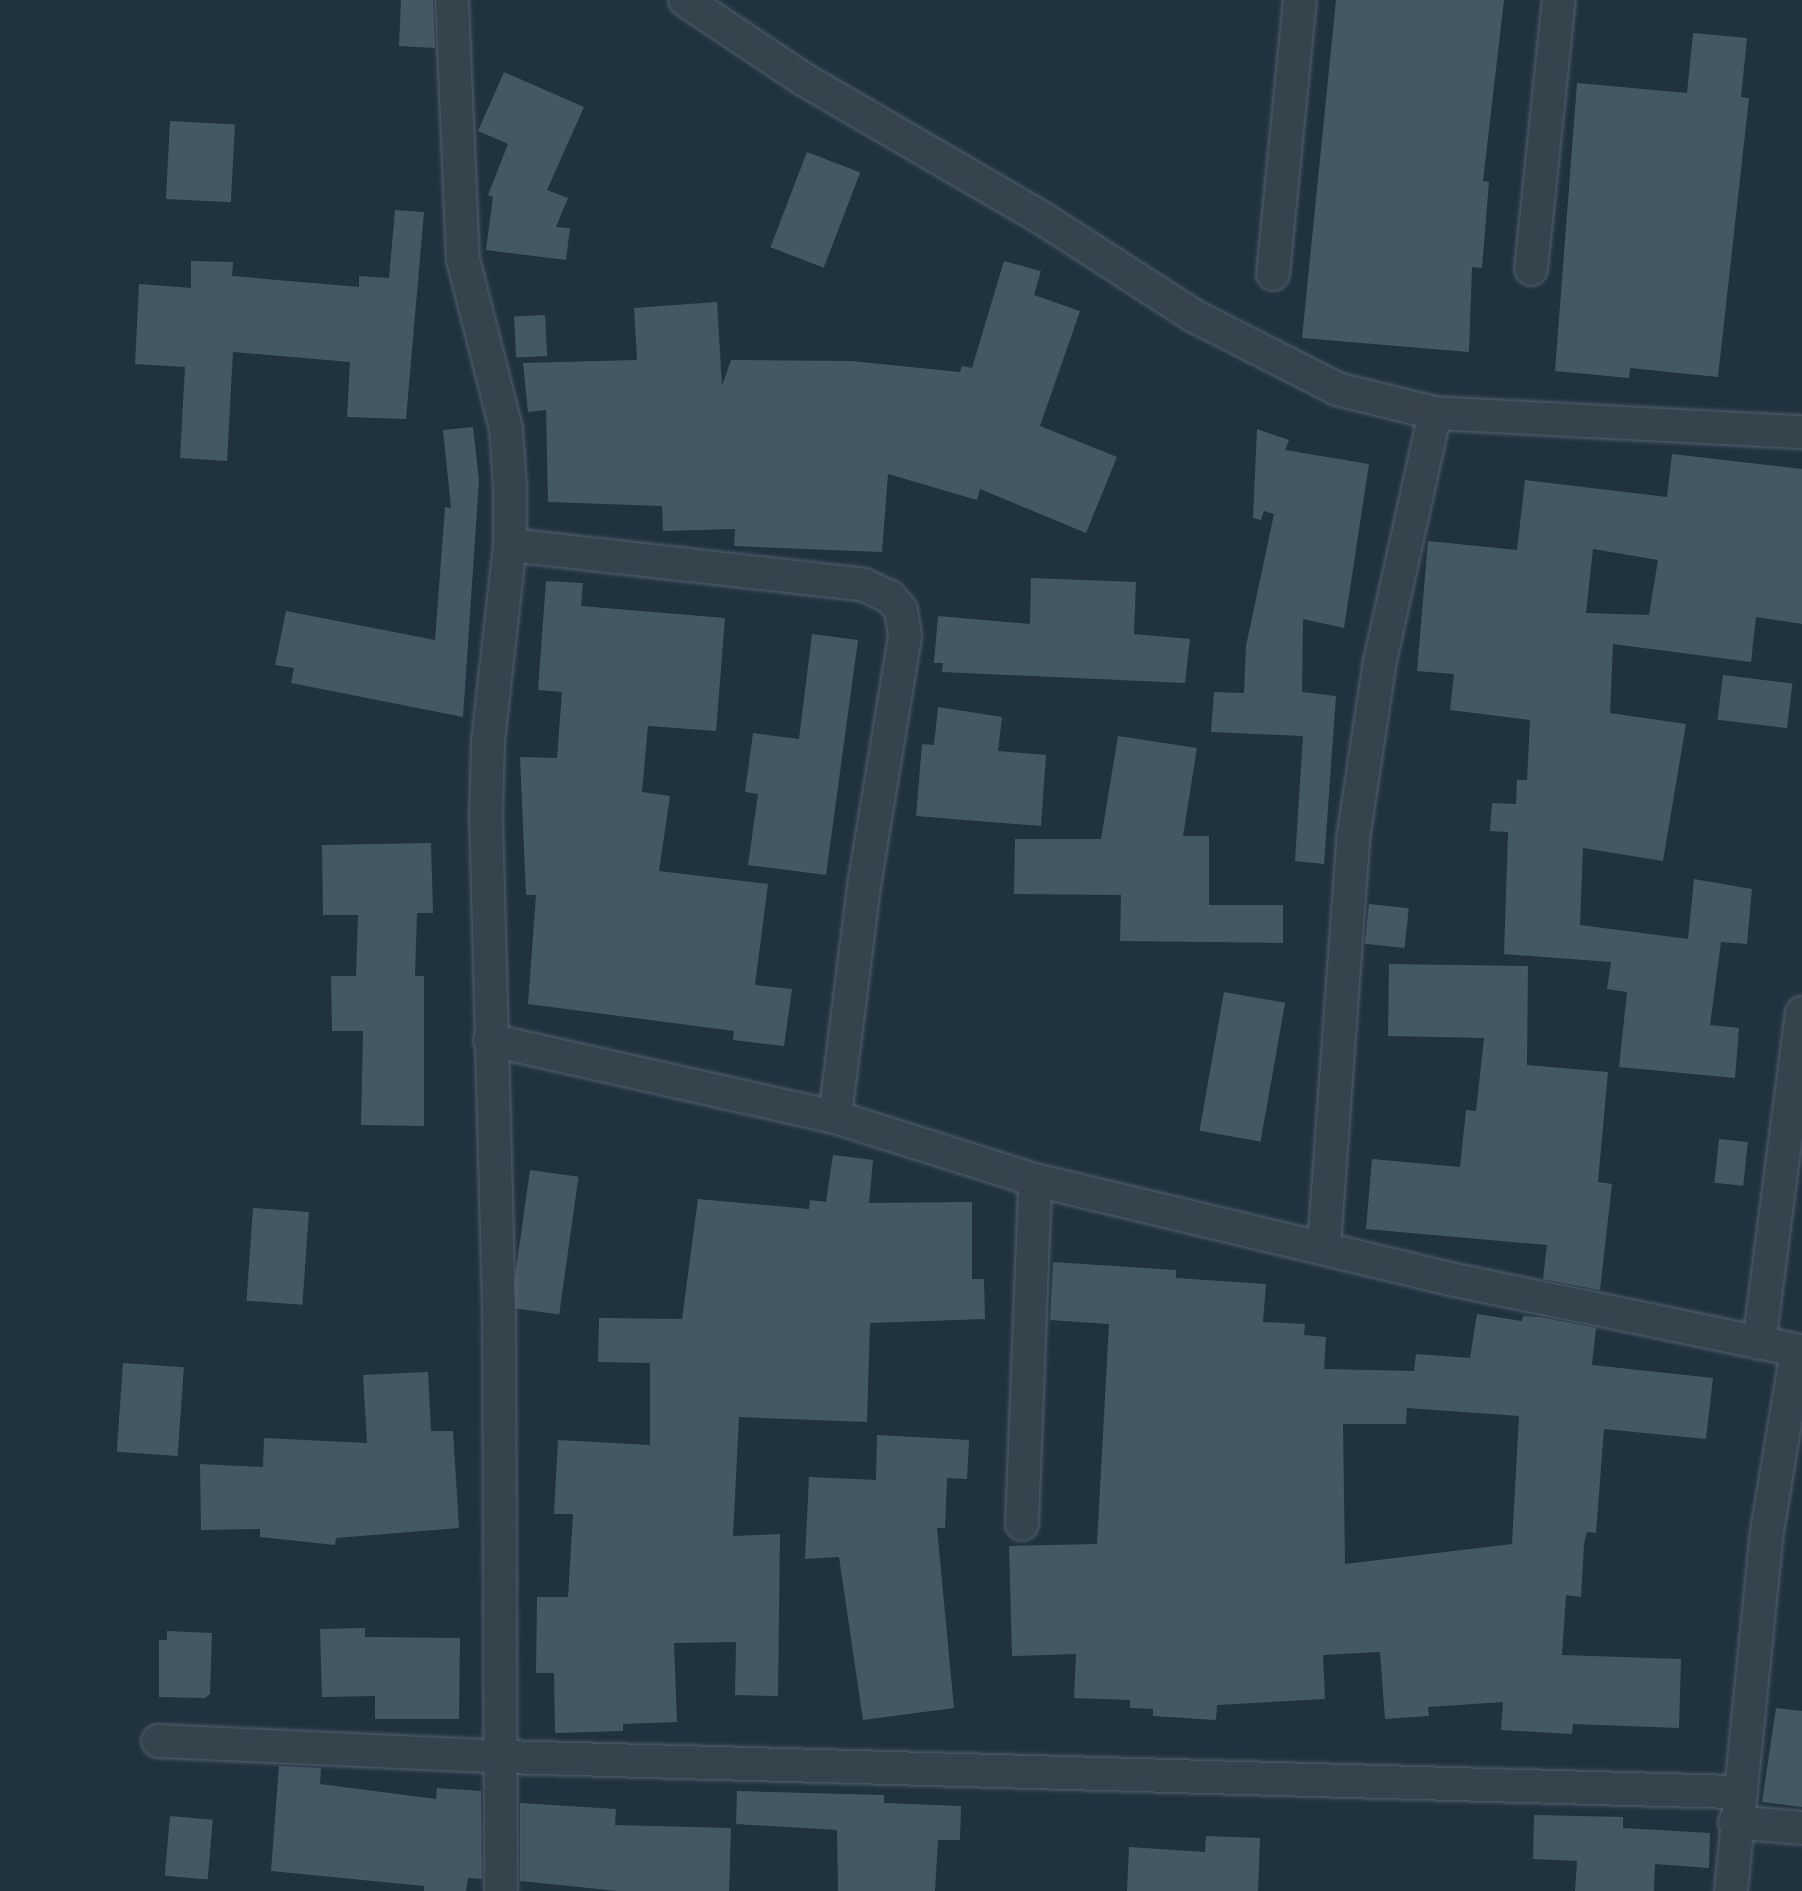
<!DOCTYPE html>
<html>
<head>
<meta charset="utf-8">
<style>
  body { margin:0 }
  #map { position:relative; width:1802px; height:1891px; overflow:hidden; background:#20323d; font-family:Jost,sans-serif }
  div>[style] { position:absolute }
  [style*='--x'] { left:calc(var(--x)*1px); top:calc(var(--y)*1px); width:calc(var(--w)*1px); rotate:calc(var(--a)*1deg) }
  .building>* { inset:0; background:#445864; transform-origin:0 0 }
  .roads { filter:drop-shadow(0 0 2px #53616b) drop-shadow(0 0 2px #53616b) }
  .minor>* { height:32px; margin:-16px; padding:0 16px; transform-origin:16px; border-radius:16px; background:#35434d }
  span { translate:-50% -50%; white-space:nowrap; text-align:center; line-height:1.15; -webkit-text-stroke:7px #1a2832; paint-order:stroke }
</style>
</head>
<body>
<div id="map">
  <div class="building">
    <div style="clip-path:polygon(401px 0,433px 0,435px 48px,399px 46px)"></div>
    <div style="clip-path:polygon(1336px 0,1504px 0,1483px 181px,1489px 182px,1482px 268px,1472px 267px,1469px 352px,1302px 338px)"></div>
    <div style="clip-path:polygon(1693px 33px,1747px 38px,1741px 97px,1749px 98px,1718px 377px,1630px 368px,1629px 378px,1555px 371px,1577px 83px,1687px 93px)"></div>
    <div style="clip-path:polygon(504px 72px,584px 107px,547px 190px,568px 198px,556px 227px,570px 228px,566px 260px,486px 250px,493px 197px,488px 195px,508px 144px,478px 131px)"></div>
    <div style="left:170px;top:121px;width:65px;height:78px;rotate:3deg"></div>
    <div style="left:807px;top:152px;width:57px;height:102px;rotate:21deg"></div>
    <div style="clip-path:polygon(395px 210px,424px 212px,406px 419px,347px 417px,350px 362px,233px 352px,227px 461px,180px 458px,185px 367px,135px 364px,139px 284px,191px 288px,191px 261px,233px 262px,232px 276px,359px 287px,359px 276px,389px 278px)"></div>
    <div style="clip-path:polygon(1004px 261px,1041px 271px,1034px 295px,1080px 311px,1040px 426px,1117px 457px,1086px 533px,980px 489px,977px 500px,888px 474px,882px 552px,734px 546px,735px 529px,663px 531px,662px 506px,548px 502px,546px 410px,528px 412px,523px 363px,637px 360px,634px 308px,717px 302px,722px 386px,731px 360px,851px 361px,960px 372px,962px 366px,972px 368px)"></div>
    <div style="left:545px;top:315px;width:41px;height:31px;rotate:87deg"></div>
    <div style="clip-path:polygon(473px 427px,479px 480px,463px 717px,291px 683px,294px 668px,275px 665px,286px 611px,435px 640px,445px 507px,451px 508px,443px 430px)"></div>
    <div style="clip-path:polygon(1257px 429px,1289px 440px,1285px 450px,1369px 464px,1344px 628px,1303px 619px,1302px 692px,1336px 696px,1324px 864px,1295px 861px,1303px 736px,1211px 732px,1214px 692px,1244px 693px,1246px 646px,1274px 514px,1264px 511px,1261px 520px,1253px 518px)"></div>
    <div style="clip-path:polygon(evenodd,1672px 454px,1802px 469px,1802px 624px,1756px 617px,1751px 662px,1613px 644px,1610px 713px,1686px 724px,1663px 861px,1583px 848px,1580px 925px,1688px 939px,1694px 879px,1752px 889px,1747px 944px,1721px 942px,1710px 1025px,1739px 1028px,1735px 1078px,1619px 1067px,1627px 992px,1607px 989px,1611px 962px,1504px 954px,1508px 832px,1490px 831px,1492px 803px,1516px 804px,1517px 780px,1527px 780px,1530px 720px,1450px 710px,1454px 674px,1417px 671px,1428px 541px,1517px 550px,1525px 480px,1667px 497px,1672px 454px,1593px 549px,1658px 560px,1649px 615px,1586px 613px,1593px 549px)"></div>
    <div style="clip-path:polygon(1031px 578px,1136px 582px,1134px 634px,1190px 639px,1185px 683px,942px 672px,943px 663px,934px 663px,938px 616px,1030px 624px)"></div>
    <div style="clip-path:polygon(546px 581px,583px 583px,581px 606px,725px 618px,716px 731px,648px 726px,642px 792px,670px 796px,659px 871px,768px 884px,755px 985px,792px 989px,784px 1046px,733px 1040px,734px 1031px,528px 1004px,536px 895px,526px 895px,520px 757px,557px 758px,562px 692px,538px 690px)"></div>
    <div style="clip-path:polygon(812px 634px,858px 640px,826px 875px,748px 865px,758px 794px,745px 792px,753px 733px,799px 739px)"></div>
    <div style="left:1723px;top:675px;width:70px;height:45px;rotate:7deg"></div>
    <div style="clip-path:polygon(938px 707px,1002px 717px,998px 751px,1046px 755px,1041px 826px,916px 816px,922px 744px,934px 745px)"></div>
    <div style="clip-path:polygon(1118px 736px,1197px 748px,1183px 836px,1209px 836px,1209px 905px,1283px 905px,1283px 943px,1120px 941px,1121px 895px,1014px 894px,1015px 839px,1101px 839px)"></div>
    <div style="clip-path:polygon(431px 843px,433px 913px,417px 913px,415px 976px,424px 976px,424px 1126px,361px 1125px,363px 1031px,332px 1031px,331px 976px,356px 976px,358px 915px,323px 915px,322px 845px)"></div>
    <div style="left:1369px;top:904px;width:40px;height:40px;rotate:6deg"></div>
    <div style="clip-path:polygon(1389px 964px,1528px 966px,1527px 1065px,1608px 1072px,1598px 1182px,1612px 1184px,1600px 1290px,1543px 1279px,1547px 1245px,1366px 1229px,1372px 1159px,1460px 1167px,1466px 1110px,1476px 1111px,1484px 1038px,1388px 1036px)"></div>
    <div style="left:1224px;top:992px;width:62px;height:141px;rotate:10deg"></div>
    <div style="left:1719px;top:1139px;width:29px;height:44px;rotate:6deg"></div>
    <div style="clip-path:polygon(833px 1155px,873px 1160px,869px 1203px,972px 1202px,972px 1279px,984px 1279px,985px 1319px,870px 1323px,867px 1422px,739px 1417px,733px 1536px,780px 1534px,778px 1696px,735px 1695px,736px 1642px,674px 1643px,677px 1722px,623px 1724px,623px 1731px,555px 1733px,554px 1673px,536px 1673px,537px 1597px,568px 1597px,573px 1514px,554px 1514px,558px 1440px,650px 1445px,650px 1363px,598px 1362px,599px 1318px,682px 1319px,698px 1199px,809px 1209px,810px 1200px,826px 1202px)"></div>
    <div style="left:530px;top:1170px;width:49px;height:139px;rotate:8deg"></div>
    <div style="left:253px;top:1208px;width:56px;height:93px;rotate:4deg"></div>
    <div style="clip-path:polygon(evenodd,1053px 1262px,1176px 1270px,1176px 1278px,1266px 1284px,1263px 1322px,1305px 1324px,1304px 1335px,1326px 1337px,1324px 1369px,1414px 1371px,1416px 1354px,1470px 1358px,1477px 1314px,1522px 1321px,1523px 1316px,1539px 1317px,1596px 1328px,1592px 1365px,1713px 1378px,1706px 1439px,1604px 1429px,1596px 1533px,1587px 1532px,1584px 1544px,1581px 1597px,1566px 1595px,1562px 1655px,1681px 1659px,1679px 1728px,1573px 1724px,1572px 1734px,1501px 1730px,1503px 1702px,1428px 1707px,1429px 1716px,1385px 1719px,1380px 1652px,1323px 1655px,1325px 1699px,1217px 1705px,1216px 1720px,1153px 1716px,1153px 1709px,1130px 1708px,1130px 1700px,1074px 1698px,1076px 1654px,1012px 1656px,1009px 1546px,1097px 1544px,1109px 1324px,1050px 1320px,1053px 1262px,1407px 1408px,1519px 1416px,1512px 1544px,1345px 1564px,1343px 1424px,1406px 1424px,1407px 1408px)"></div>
    <div style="left:123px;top:1363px;width:61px;height:89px;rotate:4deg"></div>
    <div style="clip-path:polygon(428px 1372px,431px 1431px,453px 1431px,459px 1528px,336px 1538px,335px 1545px,260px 1537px,260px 1529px,201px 1530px,200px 1464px,263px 1467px,264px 1438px,367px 1443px,363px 1375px)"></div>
    <div style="clip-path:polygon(877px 1435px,969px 1440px,967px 1479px,947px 1478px,945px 1528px,937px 1528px,954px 1708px,863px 1720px,839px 1557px,805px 1559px,809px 1477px,876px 1480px)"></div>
    <div style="clip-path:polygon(365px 1628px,365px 1637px,460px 1638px,459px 1719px,375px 1719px,375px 1696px,322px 1697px,320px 1629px)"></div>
    <div style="clip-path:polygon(167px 1631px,212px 1633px,210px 1694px,205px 1698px,159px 1697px,159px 1640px,167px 1640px)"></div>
    <div style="clip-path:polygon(1776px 1708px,1802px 1711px,1802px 1807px,1762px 1802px)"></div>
    <div style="clip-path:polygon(279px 1766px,321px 1768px,320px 1784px,436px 1799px,437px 1788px,481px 1791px,482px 1879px,468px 1878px,466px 1891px,424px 1891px,424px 1886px,271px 1871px)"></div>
    <div style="clip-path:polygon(737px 1791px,884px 1795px,884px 1803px,961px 1806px,960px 1840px,938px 1840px,935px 1891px,838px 1891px,837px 1830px,736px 1824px)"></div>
    <div style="clip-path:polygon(520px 1803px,616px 1809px,615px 1825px,731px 1828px,729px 1891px,618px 1891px,520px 1881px)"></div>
    <div style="clip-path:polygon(1534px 1815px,1623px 1817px,1623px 1828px,1710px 1833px,1709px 1868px,1655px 1864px,1654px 1891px,1575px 1891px,1577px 1861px,1533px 1859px)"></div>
    <div style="left:170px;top:1816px;width:43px;height:60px;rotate:5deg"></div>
    <div style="clip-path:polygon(1206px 1836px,1260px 1838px,1258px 1891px,1127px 1891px,1129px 1847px,1205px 1852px)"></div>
  </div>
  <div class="roads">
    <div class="minor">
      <div style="--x:452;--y:0;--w:259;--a:87.6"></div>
      <div style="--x:463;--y:259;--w:175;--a:75.8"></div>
      <div style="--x:506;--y:429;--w:57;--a:86"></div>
      <div style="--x:510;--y:486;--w:59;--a:90"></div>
      <div style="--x:510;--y:545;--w:197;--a:96.4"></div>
      <div style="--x:488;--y:741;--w:74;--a:91.5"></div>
      <div style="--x:486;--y:815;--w:490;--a:88.5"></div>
      <div style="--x:499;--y:1305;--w:586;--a:89.8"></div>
      <div style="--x:685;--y:0;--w:142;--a:33.8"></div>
      <div style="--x:803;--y:79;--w:276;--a:30.2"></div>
      <div style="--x:1042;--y:218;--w:181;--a:32.8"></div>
      <div style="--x:1194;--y:316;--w:161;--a:27"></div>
      <div style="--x:1337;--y:389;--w:101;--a:13.8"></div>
      <div style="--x:1435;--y:413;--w:367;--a:3"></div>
      <div style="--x:1531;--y:269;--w:270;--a:-84.1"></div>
      <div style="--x:1273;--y:274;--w:275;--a:-84.4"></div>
      <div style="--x:510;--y:545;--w:356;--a:6.4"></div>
      <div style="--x:864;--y:585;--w:29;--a:25"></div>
      <div style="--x:890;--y:597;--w:17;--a:50"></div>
      <div style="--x:901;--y:610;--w:26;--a:81"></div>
      <div style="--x:905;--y:636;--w:246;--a:99.3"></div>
      <div style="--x:865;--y:879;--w:240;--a:97.2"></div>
      <div style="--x:490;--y:1040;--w:353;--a:12.6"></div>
      <div style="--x:835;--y:1117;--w:210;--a:17.5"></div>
      <div style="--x:1035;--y:1180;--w:427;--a:13.4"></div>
      <div style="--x:1450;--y:1279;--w:359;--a:11.6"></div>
      <div style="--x:1324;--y:1247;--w:409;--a:-85.9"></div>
      <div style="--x:1353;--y:839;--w:180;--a:-81.4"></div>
      <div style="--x:1380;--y:661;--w:254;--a:-77.5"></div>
      <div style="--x:1759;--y:1343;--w:333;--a:-82.6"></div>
      <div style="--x:1022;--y:1524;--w:344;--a:-87.8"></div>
      <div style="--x:158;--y:1741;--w:346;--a:2.6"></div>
      <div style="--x:504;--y:1757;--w:1233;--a:1.63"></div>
      <div style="--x:1735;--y:1822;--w:67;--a:5.1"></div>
      <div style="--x:1731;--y:1891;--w:361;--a:-84.3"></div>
      <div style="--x:1767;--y:1532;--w:184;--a:-80.6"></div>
    </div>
  </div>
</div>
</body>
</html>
